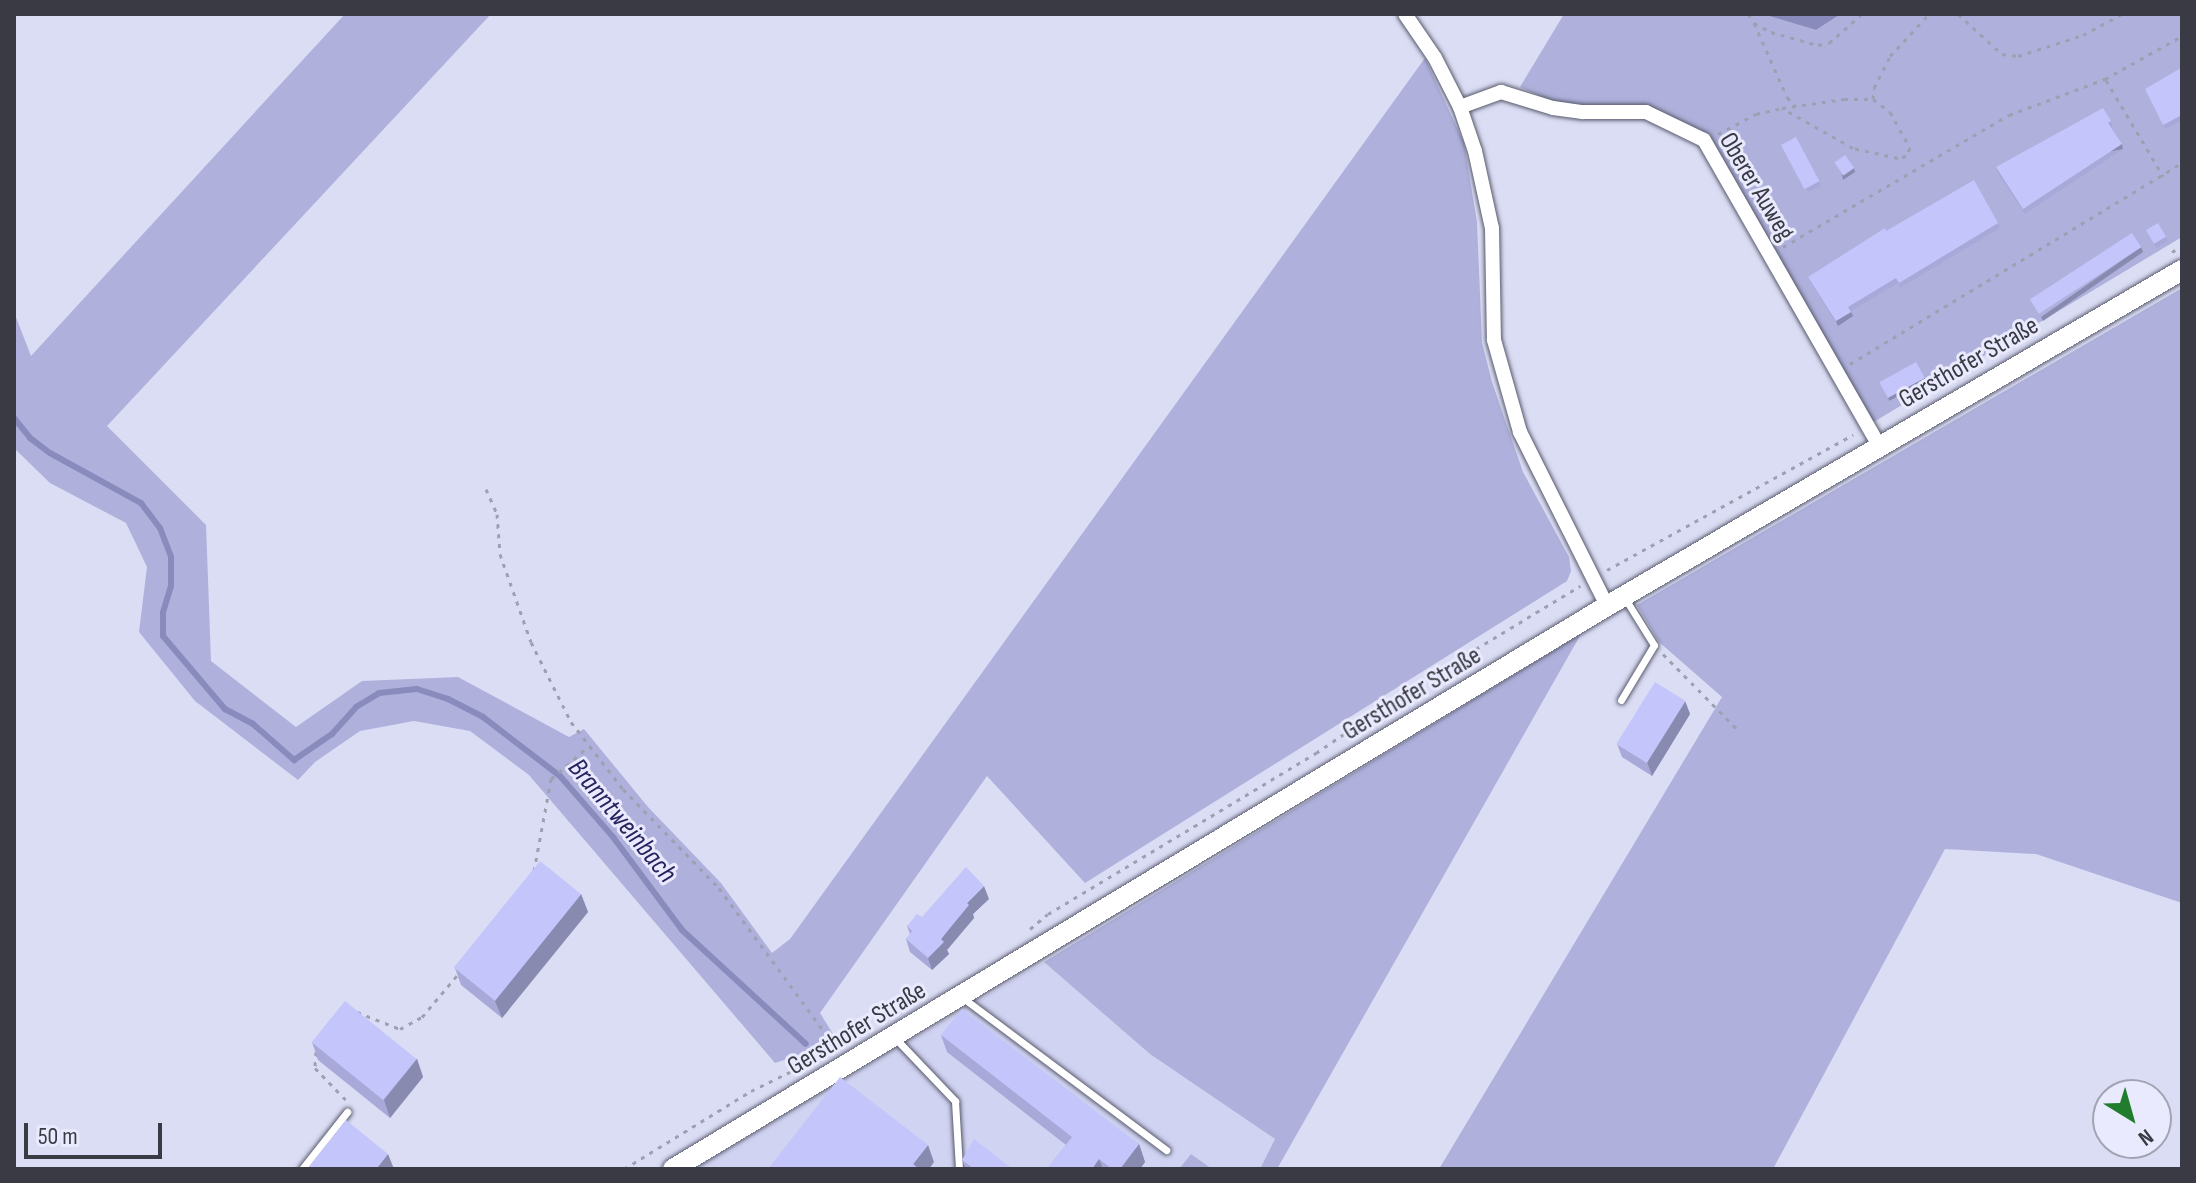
<!DOCTYPE html>
<html>
<head>
<meta charset="utf-8">
<style>
  body { margin:0 }
  #map { position:relative; width:2196px; height:1183px; overflow:hidden; background:#dbddf4; font-family:"Sofia Sans Condensed",sans-serif }
  div>[style] { position:absolute }
  [style*='--x'] { left:calc(var(--x)*1px); top:calc(var(--y)*1px); width:calc(var(--w)*1px); rotate:calc(var(--a)*1deg) }
  .built>* { inset:0; background:#d0d3f1 }
  .green>* { inset:0; background:#afb1dc }
  .water>* { inset:0; background:#898bbd }
  .stream>* { height:6px; margin:-3px; padding:0 3px; transform-origin:3px; border-radius:3px; background:#898bbd }
  .path>* { height:3px; margin-top:-1.5px; transform-origin:0; background:repeating-linear-gradient(90deg,#9e9fb1 0 4px,transparent 0 10px) }
  .roads { filter:drop-shadow(0 0 2px #585a6d) drop-shadow(0 0 2px #585a6d) }
  .lane>* { height:7px; margin:-3.5px; padding:0 3.5px; transform-origin:3.5px; border-radius:3.5px; background:#fff }
  .street>* { height:14px; margin:-7px; padding:0 7px; transform-origin:7px; border-radius:7px; background:#fff }
  .secondary>* { height:20px; margin:-10px; padding:0 10px; transform-origin:10px; border-radius:10px; background:#fff }
  .wall>* { inset:0; background:#a8a9d8 }
  .shaded-wall>* { inset:0; background:#888ab0; transform-origin:0 0 }
  .building>* { inset:0; background:#c3c5fb; transform-origin:0 0 }
  span { translate:-50% -50%; white-space:nowrap; text-align:center; line-height:1.15; -webkit-text-stroke:6px #e9eafd; paint-order:stroke }
  .street-label { font-size:26px; color:#3a3a44 }
  .water-label { font-size:28px; color:#28225f; font-style:italic }
  .frame { position:absolute; inset:0; border:16px solid #3a3a44; pointer-events:none }
  .north { position:absolute; left:2092px; top:1079px; width:80px; height:80px; box-sizing:border-box; background:#e9eafd; border:2px solid #a3a4b3; border-radius:50%; rotate:143deg; font-size:22px; font-weight:700; line-height:32px; text-align:center; color:#3a3a44 }
  .north::after { content:''; display:block; margin:auto; width:28px; height:36px; background:#217d2d; clip-path:polygon(50% 0,100% 100%,50% 72%,0 100%) }
  .scale { position:absolute; left:24px; top:1123px; width:138px; height:36px; box-sizing:border-box; border:4px solid #3a3a44; border-top:0; padding-left:10px; font-size:24px; line-height:28px; white-space:nowrap; color:#3a3a44; -webkit-text-stroke:6px #e9eafd; paint-order:stroke }
</style>
</head>
<body>
<div id="map">
  <div class="built">
    <div style="clip-path:polygon(1044px 962px,1150px 1054px,1276px 1140px,1260px 1169px,1212px 1169px,1191px 1154px,1179px 1169px,693px 1169px)"></div>
  </div>
  <div class="green">
    <div style="clip-path:polygon(345px 14px,491px 14px,107px 426px,206px 525px,211px 661px,296px 727px,362px 681px,458px 677px,569px 737px,584px 729px,648px 807px,721px 883px,772px 953px,790px 939px,1425px 58px,1464px 143px,1477px 222px,1482px 343px,1492px 382px,1523px 472px,1569px 557px,1571px 571px,1567px 581px,1085px 883px,987px 776px,820px 1013px,838px 1042px,775px 1063px,529px 775px,470px 731px,414px 721px,360px 731px,315px 762px,298px 780px,195px 701px,139px 632px,147px 567px,126px 523px,50px 483px,14px 448px,14px 312px,31px 356px)"></div>
    <div style="clip-path:polygon(1564px 14px,1762px 14px,1816px 30px,1841px 14px,2182px 14px,2182px 237px,1872px 423px,1698px 130px,1650px 108px,1581px 107px,1549px 100px,1520px 87px)"></div>
    <div style="clip-path:polygon(2182px 288px,2182px 903px,2036px 854px,1945px 849px,1773px 1169px,1439px 1169px,1722px 697px,1659px 642px,1637px 605px)"></div>
    <div style="clip-path:polygon(1581px 634px,1277px 1169px,1260px 1169px,1275px 1139px,1150px 1054px,1044px 962px)"></div>
    <div style="clip-path:polygon(1191px 1154px,1212px 1169px,1179px 1169px)"></div>
  </div>
  <div class="water">
    <div style="clip-path:polygon(1762px 14px,1841px 14px,1816px 30px)"></div>
  </div>
  <div class="stream">
    <div style="--x:14;--y:418;--w:26;--a:51"></div>
    <div style="--x:30;--y:438;--w:25;--a:37"></div>
    <div style="--x:50;--y:453;--w:104;--a:28.8"></div>
    <div style="--x:141;--y:503;--w:31;--a:53"></div>
    <div style="--x:160;--y:528;--w:31;--a:69"></div>
    <div style="--x:171;--y:557;--w:29;--a:90"></div>
    <div style="--x:171;--y:586;--w:28;--a:107"></div>
    <div style="--x:163;--y:613;--w:23;--a:90"></div>
    <div style="--x:163;--y:636;--w:96;--a:49.7"></div>
    <div style="--x:225;--y:709;--w:32;--a:28"></div>
    <div style="--x:253;--y:724;--w:55;--a:41.3"></div>
    <div style="--x:294;--y:760;--w:46;--a:-34.4"></div>
    <div style="--x:332;--y:734;--w:36;--a:-48"></div>
    <div style="--x:356;--y:707;--w:27;--a:-31"></div>
    <div style="--x:379;--y:693;--w:38;--a:-6"></div>
    <div style="--x:417;--y:689;--w:33;--a:18"></div>
    <div style="--x:448;--y:699;--w:39;--a:27"></div>
    <div style="--x:483;--y:717;--w:97;--a:37.5"></div>
    <div style="--x:560;--y:776;--w:81;--a:49"></div>
    <div style="--x:613;--y:837;--w:116;--a:53.4"></div>
    <div style="--x:682;--y:930;--w:168;--a:42.6"></div>
  </div>
  <div class="path">
    <div style="--x:1748;--y:14;--w:11;--a:56"></div>
    <div style="--x:1754;--y:23;--w:19;--a:28"></div>
    <div style="--x:1771;--y:32;--w:49;--a:15.5"></div>
    <div style="--x:1818;--y:45;--w:11;--a:-10"></div>
    <div style="--x:1829;--y:43;--w:44;--a:-41.3"></div>
    <div style="--x:1958;--y:14;--w:59;--a:42.3"></div>
    <div style="--x:2002;--y:54;--w:16;--a:7"></div>
    <div style="--x:2018;--y:56;--w:68;--a:-17.9"></div>
    <div style="--x:2083;--y:35;--w:44;--a:-28.3"></div>
    <div style="--x:1754;--y:23;--w:81;--a:66"></div>
    <div style="--x:1787;--y:97;--w:13;--a:48"></div>
    <div style="--x:2106;--y:80;--w:112;--a:59.3"></div>
    <div style="--x:1873;--y:99;--w:11;--a:-85"></div>
    <div style="--x:1874;--y:88;--w:36;--a:-63"></div>
    <div style="--x:1890;--y:56;--w:57;--a:-47.1"></div>
    <div style="--x:1718;--y:134;--w:43;--a:-27.8"></div>
    <div style="--x:1756;--y:114;--w:27;--a:-13"></div>
    <div style="--x:1782;--y:108;--w:63;--a:-8.3"></div>
    <div style="--x:1844;--y:99;--w:29;--a:0"></div>
    <div style="--x:1873;--y:99;--w:21;--a:37"></div>
    <div style="--x:1890;--y:112;--w:41;--a:60.9"></div>
    <div style="--x:1910;--y:148;--w:9;--a:117"></div>
    <div style="--x:1906;--y:156;--w:8;--a:166"></div>
    <div style="--x:1898;--y:158;--w:46;--a:-167.5"></div>
    <div style="--x:1853;--y:148;--w:81;--a:-150.6"></div>
    <div style="--x:1783;--y:247;--w:262;--a:-30.3"></div>
    <div style="--x:2009;--y:115;--w:103;--a:-20.6"></div>
    <div style="--x:2105;--y:79;--w:88;--a:-29.2"></div>
    <div style="--x:2172;--y:252;--w:12;--a:-31"></div>
    <div style="--x:1850;--y:364;--w:388;--a:-31.2"></div>
    <div style="--x:486;--y:489;--w:27;--a:66"></div>
    <div style="--x:497;--y:514;--w:40;--a:85.7"></div>
    <div style="--x:500;--y:554;--w:93;--a:70.6"></div>
    <div style="--x:531;--y:642;--w:89;--a:63.4"></div>
    <div style="--x:571;--y:722;--w:85;--a:52.2"></div>
    <div style="--x:623;--y:789;--w:138;--a:45.9"></div>
    <div style="--x:719;--y:888;--w:200;--a:53.8"></div>
    <div style="--x:1607;--y:570;--w:281;--a:-28.8"></div>
    <div style="--x:1663;--y:654;--w:105;--a:45.4"></div>
    <div style="--x:534;--y:871;--w:94;--a:-79.5"></div>
    <div style="--x:551;--y:779;--w:50;--a:-41"></div>
    <div style="--x:1030;--y:929;--w:23;--a:-40"></div>
    <div style="--x:1048;--y:914;--w:313;--a:-31"></div>
    <div style="--x:1316;--y:753;--w:121;--a:-34.2"></div>
    <div style="--x:1416;--y:685;--w:192;--a:-31.1"></div>
    <div style="--x:357;--y:1012;--w:46;--a:21.6"></div>
    <div style="--x:400;--y:1029;--w:25;--a:-29"></div>
    <div style="--x:422;--y:1017;--w:57;--a:-49.9"></div>
    <div style="--x:316;--y:1052;--w:16;--a:94"></div>
    <div style="--x:315;--y:1068;--w:45;--a:45.9"></div>
    <div style="--x:624;--y:1169;--w:149;--a:-31.6"></div>
    <div style="--x:751;--y:1091;--w:68;--a:-26.2"></div>
  </div>
  <div class="roads">
    <div class="lane">
      <div style="--x:1621;--y:700;--w:64;--a:-59"></div>
      <div style="--x:1654;--y:645;--w:53;--a:-121.9"></div>
      <div style="--x:963;--y:998;--w:254;--a:36.8"></div>
      <div style="--x:896;--y:1039;--w:86;--a:46.4"></div>
      <div style="--x:955;--y:1101;--w:68;--a:86.6"></div>
      <div style="--x:302;--y:1169;--w:73;--a:-51.7"></div>
    </div>
    <div class="street">
      <div style="--x:1405;--y:14;--w:53;--a:55.7"></div>
      <div style="--x:1435;--y:58;--w:55;--a:63"></div>
      <div style="--x:1460;--y:107;--w:46;--a:71.2"></div>
      <div style="--x:1475;--y:151;--w:79;--a:77.6"></div>
      <div style="--x:1492;--y:228;--w:112;--a:89"></div>
      <div style="--x:1494;--y:340;--w:96;--a:74.2"></div>
      <div style="--x:1520;--y:432;--w:195;--a:63.4"></div>
      <div style="--x:1460;--y:107;--w:44;--a:-20.1"></div>
      <div style="--x:1501;--y:92;--w:54;--a:17.1"></div>
      <div style="--x:1553;--y:108;--w:30;--a:8"></div>
      <div style="--x:1583;--y:112;--w:63;--a:0"></div>
      <div style="--x:1646;--y:112;--w:64;--a:25.8"></div>
      <div style="--x:1704;--y:140;--w:352;--a:60.2"></div>
    </div>
    <div class="secondary">
      <div style="--x:673;--y:1169;--w:1091;--a:-31.08"></div>
      <div style="--x:1607;--y:606;--w:666;--a:-30.3"></div>
    </div>
  </div>
  <div class="wall">
    <div style="clip-path:polygon(2182px 70px,2182px 121px,2165px 129px,2145px 89px)"></div>
    <div style="clip-path:polygon(2111px 121px,2113px 125px,2111px 127px,2123px 149px,2025px 214px,1997px 172px,1996px 167px)"></div>
    <div style="clip-path:polygon(1781px 144px,1819px 181px,1821px 186px,1808px 192px)"></div>
    <div style="clip-path:polygon(1998px 223px,2000px 228px,1900px 288px,1898px 283px,1851px 311px,1853px 316px,1838px 326px,1810px 282px,1808px 277px,1886px 231px)"></div>
    <div style="clip-path:polygon(2146px 230px,2166px 237px,2168px 241px,2156px 248px)"></div>
    <div style="clip-path:polygon(1685px 701px,1690px 714px,1652px 776px,1622px 757px,1617px 744px)"></div>
    <div style="clip-path:polygon(581px 894px,588px 912px,502px 1018px,461px 985px,455px 968px)"></div>
    <div style="clip-path:polygon(989px 899px,973px 914px,974px 918px,947px 950px,949px 954px,932px 970px,910px 952px,906px 939px,910px 934px,907px 926px,922px 917px)"></div>
    <div style="clip-path:polygon(941px 1035px,1139px 1144px,1145px 1162px,1140px 1169px,1047px 1169px,1066px 1145px,947px 1052px)"></div>
    <div style="clip-path:polygon(312px 1042px,417px 1059px,423px 1077px,390px 1118px,318px 1060px)"></div>
    <div style="clip-path:polygon(962px 1160px,1011px 1169px,966px 1169px)"></div>
  </div>
  <div class="shaded-wall">
    <div style="left:2122px;top:144px;width:5px;height:118px;rotate:79deg"></div>
    <div style="clip-path:polygon(1854px 168px,1855px 172px,1843px 180px,1842px 175px)"></div>
    <div style="clip-path:polygon(2141px 247px,2143px 252px,2043px 321px,2041px 317px)"></div>
    <div style="clip-path:polygon(1851px 312px,1853px 316px,1838px 326px,1836px 321px)"></div>
    <div style="left:1925px;top:378px;width:4px;height:42px;rotate:63deg"></div>
    <div style="clip-path:polygon(1685px 701px,1690px 714px,1652px 776px,1647px 762px)"></div>
    <div style="clip-path:polygon(984px 886px,989px 899px,973px 914px,974px 918px,947px 950px,949px 954px,932px 970px,928px 958px,967px 903px)"></div>
    <div style="clip-path:polygon(581px 894px,588px 912px,502px 1018px,495px 1001px)"></div>
    <div style="clip-path:polygon(417px 1059px,423px 1077px,390px 1118px,384px 1100px)"></div>
    <div style="clip-path:polygon(1139px 1144px,1145px 1162px,1140px 1169px,1120px 1169px)"></div>
    <div style="clip-path:polygon(928px 1145px,934px 1162px,929px 1169px,915px 1169px,913px 1164px)"></div>
    <div style="clip-path:polygon(388px 1154px,394px 1169px,376px 1169px)"></div>
    <div style="clip-path:polygon(1099px 1159px,1103px 1169px,1092px 1169px)"></div>
  </div>
  <div class="building">
    <div style="clip-path:polygon(2181px 68px,2182px 115px,2163px 125px,2145px 89px)"></div>
    <div style="clip-path:polygon(2103px 108px,2111px 121px,2108px 123px,2122px 144px,2023px 209px,1996px 167px)"></div>
    <div style="left:1796px;top:137px;width:50px;height:17px;rotate:62deg"></div>
    <div style="left:1845px;top:155px;width:16px;height:13px;rotate:55deg"></div>
    <div style="clip-path:polygon(1974px 180px,1998px 223px,1899px 283px,1896px 278px,1848px 307px,1851px 312px,1836px 321px,1808px 277px,1885px 228px,1886px 231px)"></div>
    <div style="left:2158px;top:223px;width:16px;height:14px;rotate:60deg"></div>
    <div style="left:2132px;top:233px;width:17px;height:122px;rotate:57deg"></div>
    <div style="left:1916px;top:362px;width:18px;height:42px;rotate:61deg"></div>
    <div style="left:1655px;top:682px;width:36px;height:73px;rotate:32deg"></div>
    <div style="left:540px;top:861px;width:53px;height:137px;rotate:39deg"></div>
    <div style="clip-path:polygon(966px 867px,984px 886px,967px 903px,969px 905px,941px 939px,944px 942px,928px 958px,906px 939px,912px 931px,907px 926px,917px 914px,922px 917px)"></div>
    <div style="left:345px;top:1001px;width:92px;height:53px;rotate:39deg"></div>
    <div style="clip-path:polygon(962px 1009px,1139px 1144px,1120px 1169px,1112px 1169px,1099px 1159px,1092px 1169px,1047px 1169px,1072px 1137px,941px 1035px)"></div>
    <div style="clip-path:polygon(840px 1077px,928px 1145px,913px 1164px,919px 1169px,768px 1169px)"></div>
    <div style="clip-path:polygon(346px 1120px,388px 1154px,376px 1169px,307px 1169px)"></div>
    <div style="clip-path:polygon(974px 1139px,1010px 1167px,1009px 1169px,974px 1169px,962px 1160px)"></div>
  </div>
  <div class="street-label">
    <span style="left:1756px;top:187px;rotate:59deg">Oberer Auweg</span>
    <span style="left:1969px;top:363px;rotate:-30deg">Gersthofer Straße</span>
    <span style="left:1412px;top:694px;rotate:-31deg">Gersthofer Straße</span>
    <span style="left:857px;top:1029px;rotate:-31deg">Gersthofer Straße</span>
  </div>
  <div class="water-label">
    <span style="left:622px;top:821px;rotate:50deg">Branntweinbach</span>
  </div>
  <div class="frame"></div>
  <div class="north">N</div>
  <div class="scale">50 m</div>
</div>
</body>
</html>
